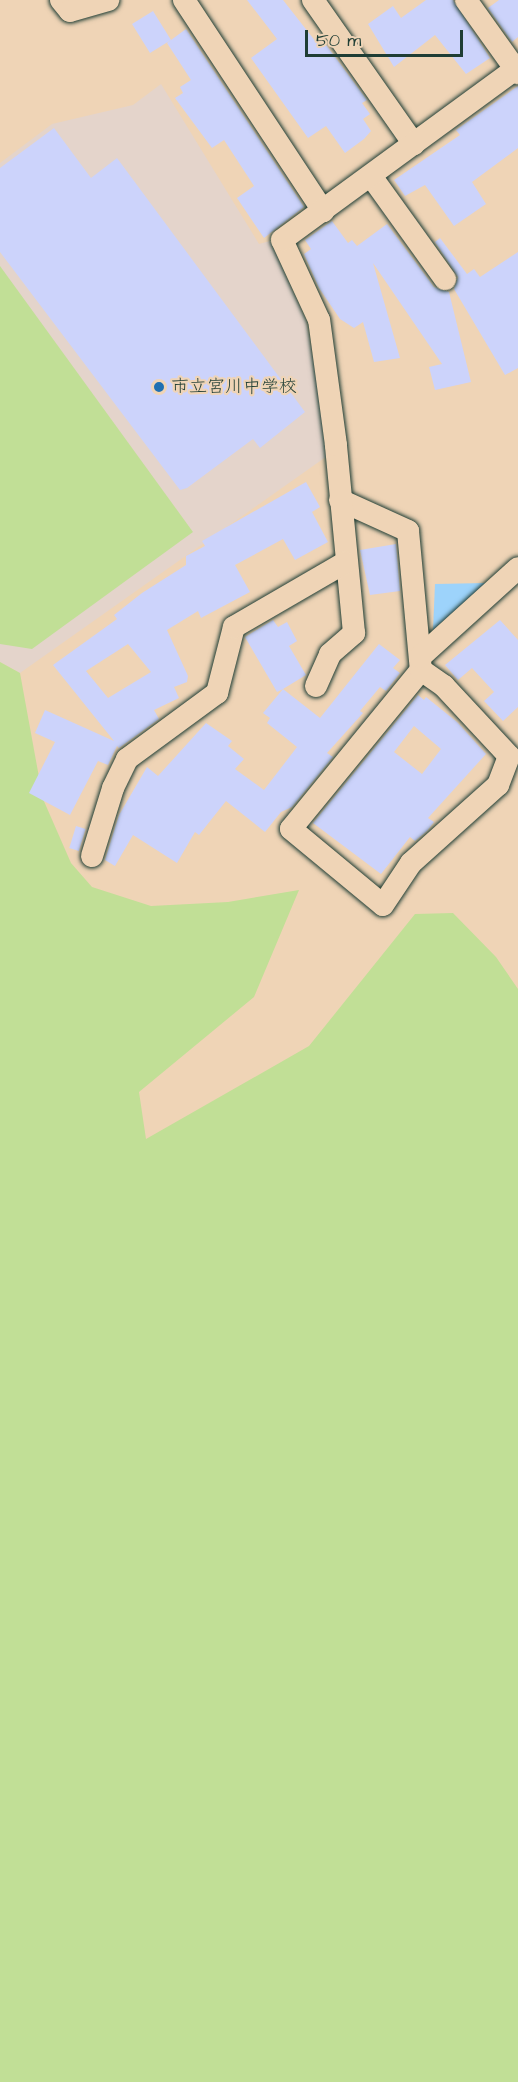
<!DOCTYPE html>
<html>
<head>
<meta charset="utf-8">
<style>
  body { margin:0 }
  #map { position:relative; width:518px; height:2082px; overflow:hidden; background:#efd4b6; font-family:"Architects Daughter","Klee One",sans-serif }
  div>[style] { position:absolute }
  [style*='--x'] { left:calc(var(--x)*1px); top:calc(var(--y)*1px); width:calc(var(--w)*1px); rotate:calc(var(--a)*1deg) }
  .built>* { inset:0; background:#e4d4cb }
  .green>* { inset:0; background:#c1df96 }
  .water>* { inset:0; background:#9dd3fb }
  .building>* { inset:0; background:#ccd3fb; transform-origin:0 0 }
  .roads { filter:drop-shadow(0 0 2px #1f3d34) drop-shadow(0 0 2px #1f3d34) }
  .minor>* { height:22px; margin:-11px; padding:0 11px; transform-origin:11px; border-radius:11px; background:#efd4b6 }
  .dots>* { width:16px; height:16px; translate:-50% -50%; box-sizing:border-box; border:3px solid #efd4b6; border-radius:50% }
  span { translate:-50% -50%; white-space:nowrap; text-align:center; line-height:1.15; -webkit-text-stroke:4.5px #efd4b6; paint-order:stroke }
  .poi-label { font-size:18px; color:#1f3d34 }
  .left { translate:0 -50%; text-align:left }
  .scale { position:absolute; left:305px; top:30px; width:158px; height:27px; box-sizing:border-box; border:3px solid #1f3d34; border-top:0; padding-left:8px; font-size:18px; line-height:21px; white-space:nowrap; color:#1f3d34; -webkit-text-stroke:4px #efd4b6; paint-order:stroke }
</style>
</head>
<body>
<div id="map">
  <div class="built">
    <div style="clip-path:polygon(161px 84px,259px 244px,270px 241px,306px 321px,330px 454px,20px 673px,0 662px,0 163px,52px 124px,133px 105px)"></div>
  </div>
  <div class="green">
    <div style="clip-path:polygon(0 266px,193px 532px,32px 649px,0 644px)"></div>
    <div style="clip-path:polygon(0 662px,20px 673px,43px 799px,71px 863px,92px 887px,151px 906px,228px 902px,299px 890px,254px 997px,139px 1092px,146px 1139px,309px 1046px,415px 914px,453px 913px,496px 957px,518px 989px,518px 2082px,0 2082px)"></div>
  </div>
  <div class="water">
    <div style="clip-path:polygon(487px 583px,433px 630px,435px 584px)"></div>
  </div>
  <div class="building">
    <div style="clip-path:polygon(247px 0,283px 0,316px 42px,321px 38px,367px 100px,362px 103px,370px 114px,363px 119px,371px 131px,364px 139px,345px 153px,326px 126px,308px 138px,251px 58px,277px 39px)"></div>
    <div style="clip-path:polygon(426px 0,453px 0,490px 58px,466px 74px,435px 35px,394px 67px,368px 24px,393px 6px,401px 18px)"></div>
    <div style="clip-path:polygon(499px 0,518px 0,518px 37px,512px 42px,488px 8px)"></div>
    <div style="clip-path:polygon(153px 11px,171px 40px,186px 29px,304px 207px,264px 238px,237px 198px,254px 186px,224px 140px,212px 148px,175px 98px,183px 93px,180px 87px,191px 80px,167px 43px,171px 40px,150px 53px,132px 24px)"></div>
    <div style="clip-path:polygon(518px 86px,518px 148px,472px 182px,486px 204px,454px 226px,425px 185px,405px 196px,394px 180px,460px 135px,456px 130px)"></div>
    <div style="clip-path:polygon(54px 128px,91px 178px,117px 158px,305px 412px,260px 448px,253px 439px,187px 488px,180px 490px,0 252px,0 168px)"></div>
    <div style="clip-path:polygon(332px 221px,348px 243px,352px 240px,357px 246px,387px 224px,434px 287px,449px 292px,471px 382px,435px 390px,429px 367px,442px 364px,373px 263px,400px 358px,374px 362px,363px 322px,354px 328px,340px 319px,319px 288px,304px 254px,311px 249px,305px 240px)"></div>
    <div style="clip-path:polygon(440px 238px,467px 274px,474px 269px,480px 277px,518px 252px,518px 368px,505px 375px,454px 289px,458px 277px,435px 242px)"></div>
    <div style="clip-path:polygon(evenodd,306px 482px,320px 507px,312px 512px,328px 542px,295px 560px,283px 539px,235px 565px,250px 592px,201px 618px,198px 611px,167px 630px,188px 676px,187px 682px,174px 687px,179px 698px,154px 710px,159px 719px,119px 748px,117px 746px,108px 765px,98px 761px,70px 815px,29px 793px,55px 742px,35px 733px,45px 710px,114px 741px,53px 665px,117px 619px,114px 615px,142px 593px,186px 565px,186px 556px,205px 546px,202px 541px,306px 482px,128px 644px,151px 672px,108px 698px,86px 671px,128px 644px)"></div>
    <div style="clip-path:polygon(396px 544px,400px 591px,370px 595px,360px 550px)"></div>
    <div style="clip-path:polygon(273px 620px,278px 627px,287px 622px,297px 641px,289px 646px,306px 675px,283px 689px,320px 718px,379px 644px,400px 660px,393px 668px,400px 673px,386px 691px,380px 687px,360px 711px,363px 713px,327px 753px,333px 757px,292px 807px,281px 812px,265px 832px,226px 801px,199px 835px,195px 832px,177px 863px,133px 835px,115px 866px,105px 860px,119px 815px,147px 767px,158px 776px,206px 723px,232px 741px,228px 746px,244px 759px,235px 769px,264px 790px,297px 747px,267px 723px,270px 718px,263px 713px,283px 689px,277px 692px,245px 637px)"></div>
    <div style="clip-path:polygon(500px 620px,518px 640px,518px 707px,503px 721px,484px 701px,494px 692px,472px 668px,458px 680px,445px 665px)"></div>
    <div style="clip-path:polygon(evenodd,418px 695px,424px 700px,426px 697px,457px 722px,486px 754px,428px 818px,434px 822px,427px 831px,415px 841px,410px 837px,381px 874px,313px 823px,418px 695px,414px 726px,441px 749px,422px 774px,394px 752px,414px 726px)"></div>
    <div style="left:76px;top:826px;width:10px;height:23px;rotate:17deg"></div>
  </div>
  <div class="roads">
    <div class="minor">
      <div style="--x:61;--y:0;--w:14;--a:51"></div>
      <div style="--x:70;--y:11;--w:40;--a:-16"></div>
      <div style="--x:184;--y:0;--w:253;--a:56.6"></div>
      <div style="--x:313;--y:0;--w:176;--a:55"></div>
      <div style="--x:466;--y:0;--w:90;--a:54.5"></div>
      <div style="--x:371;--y:176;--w:127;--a:54.3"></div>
      <div style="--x:340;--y:500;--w:75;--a:24.5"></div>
      <div style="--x:408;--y:531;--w:140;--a:84.7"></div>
      <div style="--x:421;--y:670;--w:205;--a:129.3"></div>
      <div style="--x:291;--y:829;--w:119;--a:39.6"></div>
      <div style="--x:383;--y:905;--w:50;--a:-56.3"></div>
      <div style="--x:411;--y:863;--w:117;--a:-41.9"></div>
      <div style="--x:498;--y:785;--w:31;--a:-69"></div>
      <div style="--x:509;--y:756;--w:96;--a:-132.9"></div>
      <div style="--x:444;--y:686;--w:28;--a:-145"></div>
      <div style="--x:420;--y:657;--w:132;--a:-42.2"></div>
      <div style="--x:316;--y:686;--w:35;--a:-66"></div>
      <div style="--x:330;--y:654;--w:32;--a:-41"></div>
      <div style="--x:354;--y:633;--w:189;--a:-95.5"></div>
      <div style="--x:336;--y:445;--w:126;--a:-97.7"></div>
      <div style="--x:319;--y:320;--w:88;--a:-114.8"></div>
      <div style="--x:282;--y:240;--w:293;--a:-36.2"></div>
      <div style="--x:92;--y:856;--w:71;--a:-72.8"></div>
      <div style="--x:113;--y:788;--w:32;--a:-64"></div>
      <div style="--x:127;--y:759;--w:112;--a:-36.3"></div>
      <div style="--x:217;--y:693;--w:68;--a:-75.6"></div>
      <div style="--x:234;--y:627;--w:129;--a:-30.1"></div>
    </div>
  </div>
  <div class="dots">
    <div style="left:159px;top:387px;background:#1f6fb2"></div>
  </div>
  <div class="poi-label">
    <span class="left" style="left:171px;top:387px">市立宮川中学校</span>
  </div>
  <div class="scale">50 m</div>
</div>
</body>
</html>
